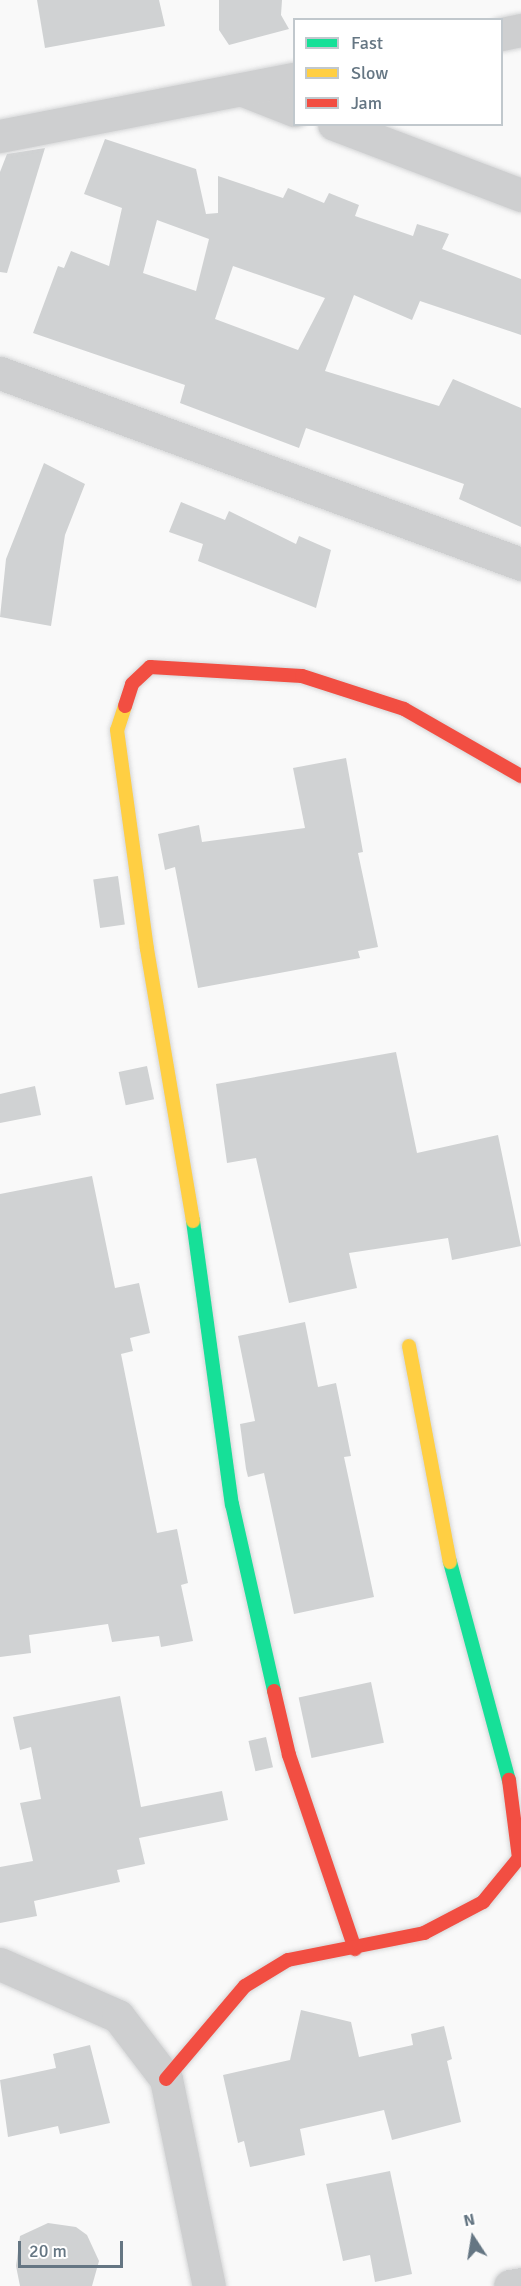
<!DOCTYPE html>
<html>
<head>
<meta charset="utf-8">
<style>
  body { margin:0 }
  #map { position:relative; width:521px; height:2286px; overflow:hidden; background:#f9f9f9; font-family:Signika,sans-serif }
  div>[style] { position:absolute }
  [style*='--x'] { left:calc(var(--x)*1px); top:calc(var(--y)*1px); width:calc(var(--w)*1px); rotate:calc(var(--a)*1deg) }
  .building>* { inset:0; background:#d0d2d3; transform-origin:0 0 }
  .roads { filter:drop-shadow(0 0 2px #d5d6d7) drop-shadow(0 0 2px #d5d6d7) }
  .street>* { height:33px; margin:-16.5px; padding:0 16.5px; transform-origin:16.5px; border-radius:16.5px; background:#cecfd0 }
  .fast>* { height:14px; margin:-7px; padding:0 7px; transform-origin:7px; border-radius:7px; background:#16e098 }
  .slow>* { height:14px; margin:-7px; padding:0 7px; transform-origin:7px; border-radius:7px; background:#ffcf43 }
  .jam>* { height:14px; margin:-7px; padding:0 7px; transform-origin:7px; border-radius:7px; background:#f24e42 }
  span { translate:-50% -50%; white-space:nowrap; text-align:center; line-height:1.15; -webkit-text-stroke:6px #fff; paint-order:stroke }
  .legend { position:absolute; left:293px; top:18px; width:210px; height:108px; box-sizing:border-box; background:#fff; border:2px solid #c1c8cd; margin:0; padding:8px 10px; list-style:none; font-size:18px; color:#657683 }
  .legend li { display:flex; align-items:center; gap:12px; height:30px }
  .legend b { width:30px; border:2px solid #c1c8cd }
  .north { position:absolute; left:443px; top:2208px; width:60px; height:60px; -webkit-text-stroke:4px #fff; paint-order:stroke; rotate:348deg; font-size:16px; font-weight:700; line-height:24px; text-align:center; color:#657683 }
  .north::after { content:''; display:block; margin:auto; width:21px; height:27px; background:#657683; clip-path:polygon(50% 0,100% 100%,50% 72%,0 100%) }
  .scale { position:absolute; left:18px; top:2241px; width:105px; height:27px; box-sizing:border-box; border:3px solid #657683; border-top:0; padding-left:8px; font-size:18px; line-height:21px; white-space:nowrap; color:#657683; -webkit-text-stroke:4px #fff; paint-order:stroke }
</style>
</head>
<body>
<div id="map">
  <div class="building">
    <div style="clip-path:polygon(37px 0,159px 0,165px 26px,45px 48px)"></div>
    <div style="clip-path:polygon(219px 0,282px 0,281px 15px,289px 29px,229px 45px,219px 30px)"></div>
    <div style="clip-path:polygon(evenodd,105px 139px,196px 169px,206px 214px,218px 213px,218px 176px,283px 198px,288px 188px,324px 203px,329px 193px,359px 205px,355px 216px,413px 236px,417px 224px,449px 234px,442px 249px,521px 279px,521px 335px,420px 301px,412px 320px,354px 295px,325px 371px,439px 406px,453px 379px,521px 408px,521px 527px,459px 499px,464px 484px,306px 428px,299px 448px,180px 403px,185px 385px,33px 333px,58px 266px,64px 268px,71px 251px,109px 266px,122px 208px,84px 194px,105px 139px,157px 220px,209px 239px,196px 291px,143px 273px,157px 220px,105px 139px,233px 266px,325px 298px,298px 350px,215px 319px,233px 266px)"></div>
    <div style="clip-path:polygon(45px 148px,7px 273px,0 272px,0 172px,7px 154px)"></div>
    <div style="clip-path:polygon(44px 463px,85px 484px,65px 535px,51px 626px,0 617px,6px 559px)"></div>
    <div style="clip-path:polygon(181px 502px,225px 520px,229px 511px,296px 544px,299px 536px,331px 550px,316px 608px,198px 561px,203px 544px,169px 532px)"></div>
    <div style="clip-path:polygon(346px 758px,363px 852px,358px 853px,378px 947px,358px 951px,360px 958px,198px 988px,175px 867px,165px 870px,158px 834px,199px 825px,202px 842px,305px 828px,293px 768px)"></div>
    <div style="left:118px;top:876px;width:49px;height:25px;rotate:82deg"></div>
    <div style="clip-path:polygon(396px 1052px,417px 1153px,498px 1135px,521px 1246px,452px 1260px,448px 1238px,349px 1253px,357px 1288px,289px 1303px,256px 1158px,227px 1163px,216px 1084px)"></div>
    <div style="left:147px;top:1066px;width:34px;height:29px;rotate:78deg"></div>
    <div style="clip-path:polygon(35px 1086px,41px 1115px,0 1123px,0 1094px)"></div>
    <div style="clip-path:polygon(92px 1176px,115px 1288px,139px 1283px,150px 1333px,130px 1338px,133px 1351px,121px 1354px,157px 1533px,177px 1529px,188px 1583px,181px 1585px,193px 1641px,161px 1647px,159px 1636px,112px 1642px,108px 1624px,29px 1635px,31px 1653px,0 1657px,0 1194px)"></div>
    <div style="clip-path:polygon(305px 1322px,318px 1387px,336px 1383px,351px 1456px,344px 1457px,374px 1597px,294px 1614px,264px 1473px,248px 1477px,246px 1469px,240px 1424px,255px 1421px,238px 1336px)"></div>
    <div style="left:371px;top:1682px;width:62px;height:74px;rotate:78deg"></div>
    <div style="clip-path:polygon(120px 1696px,141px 1807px,222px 1791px,228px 1820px,139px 1838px,145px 1864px,117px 1870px,120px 1882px,34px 1901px,37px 1916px,0 1923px,0 1867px,33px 1861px,20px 1803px,41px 1799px,31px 1747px,20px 1750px,13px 1717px)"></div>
    <div style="left:266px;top:1737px;width:31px;height:18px;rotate:77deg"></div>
    <div style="clip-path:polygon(301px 2010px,351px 2022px,359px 2057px,413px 2045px,411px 2034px,444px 2026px,452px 2059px,447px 2061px,461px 2122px,392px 2140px,384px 2110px,300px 2129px,305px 2155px,250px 2167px,244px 2141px,238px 2143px,223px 2075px,290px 2060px)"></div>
    <div style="clip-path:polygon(90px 2045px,110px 2123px,60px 2134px,58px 2126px,8px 2137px,0 2080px,56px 2068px,53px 2054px)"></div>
    <div style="clip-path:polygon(390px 2171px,412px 2274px,375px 2282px,370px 2255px,343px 2261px,326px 2184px)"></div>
    <div style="clip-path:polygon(48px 2223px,76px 2227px,87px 2235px,99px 2261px,92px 2286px,20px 2286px,16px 2266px,20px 2236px)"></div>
  </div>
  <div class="roads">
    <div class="street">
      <div style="--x:502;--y:34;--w:19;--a:-12"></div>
      <div style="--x:243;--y:90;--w:55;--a:21.4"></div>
      <div style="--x:334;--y:124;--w:200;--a:20.8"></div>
      <div style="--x:0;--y:136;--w:299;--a:-11"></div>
      <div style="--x:0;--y:373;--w:555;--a:20.13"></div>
      <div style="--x:0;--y:1964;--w:129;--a:23.8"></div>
      <div style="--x:118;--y:2016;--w:79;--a:52.7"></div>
      <div style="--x:166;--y:2079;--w:211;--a:78.3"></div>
      <div style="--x:510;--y:2286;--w:11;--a:-10"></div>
    </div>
    <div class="fast">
      <div style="--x:193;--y:1221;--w:286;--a:82.2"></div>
      <div style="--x:232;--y:1504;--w:192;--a:77.3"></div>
      <div style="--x:450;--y:1562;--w:226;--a:74.9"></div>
    </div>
    <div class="slow">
      <div style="--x:125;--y:706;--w:25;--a:108"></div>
      <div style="--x:117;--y:730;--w:221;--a:82.2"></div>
      <div style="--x:147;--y:949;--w:276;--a:80.4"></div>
      <div style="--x:409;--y:1346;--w:220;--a:79.3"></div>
    </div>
    <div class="jam">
      <div style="--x:125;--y:706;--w:23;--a:-72"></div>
      <div style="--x:132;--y:684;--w:25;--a:-43"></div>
      <div style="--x:150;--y:667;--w:152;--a:3.4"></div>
      <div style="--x:302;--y:676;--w:107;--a:17.9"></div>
      <div style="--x:404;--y:709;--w:135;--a:29.8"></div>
      <div style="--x:274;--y:1691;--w:66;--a:76.8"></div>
      <div style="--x:289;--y:1755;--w:205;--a:71.2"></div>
      <div style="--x:166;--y:2079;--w:122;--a:-49.7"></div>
      <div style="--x:245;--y:1986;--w:50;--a:-31.2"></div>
      <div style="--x:288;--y:1960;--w:139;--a:-11.2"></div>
      <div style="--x:424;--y:1933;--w:67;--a:-27.7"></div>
      <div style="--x:483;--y:1902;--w:57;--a:-50.7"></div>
      <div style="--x:519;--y:1858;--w:79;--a:-97.3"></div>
    </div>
  </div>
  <ul class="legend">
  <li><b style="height:8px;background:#16e098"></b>Fast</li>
  <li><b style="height:8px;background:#ffcf43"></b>Slow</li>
  <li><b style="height:8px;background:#f24e42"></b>Jam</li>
  </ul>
  <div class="north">N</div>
  <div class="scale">20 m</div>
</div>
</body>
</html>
